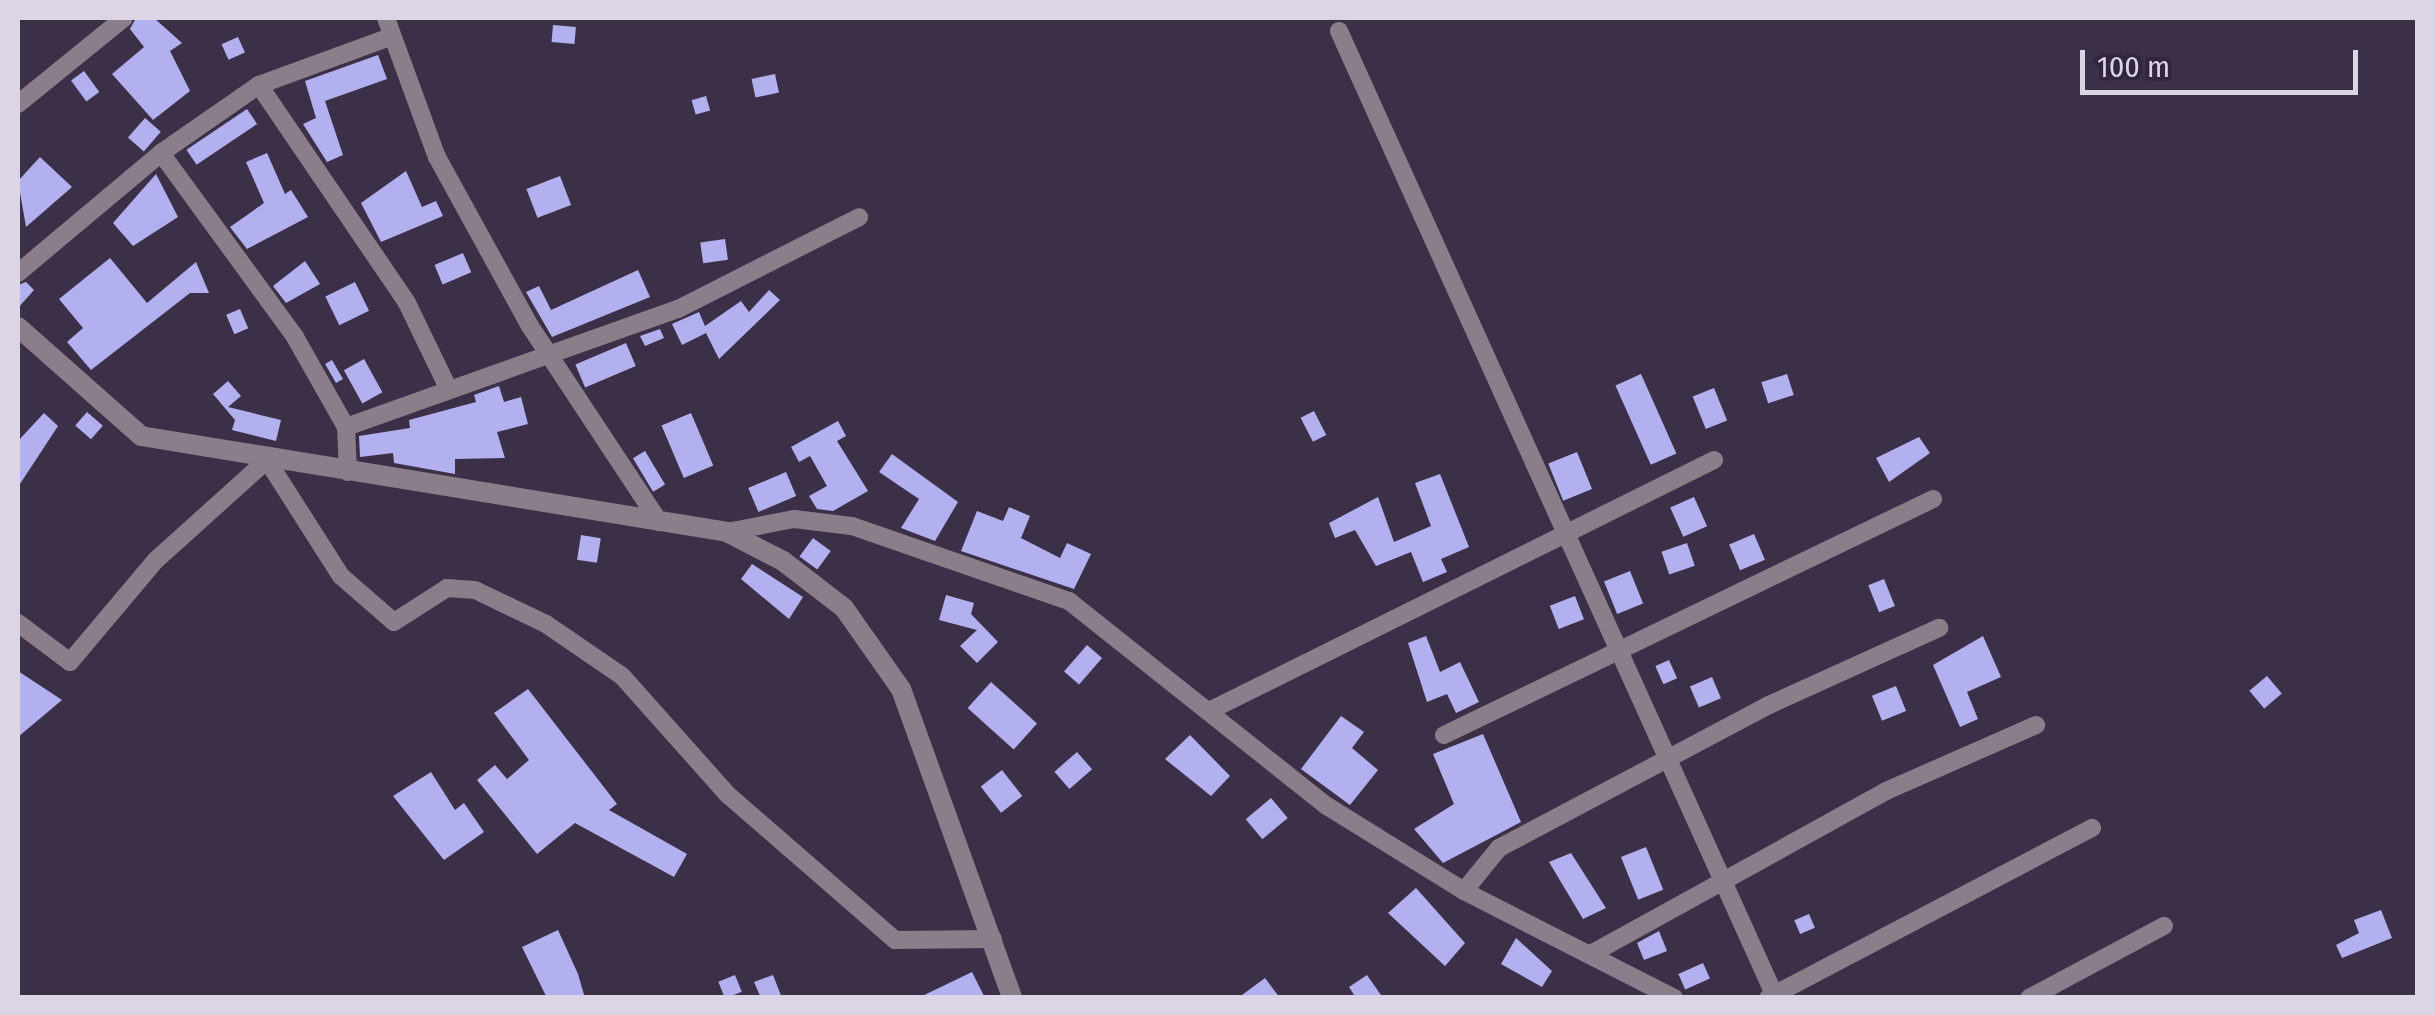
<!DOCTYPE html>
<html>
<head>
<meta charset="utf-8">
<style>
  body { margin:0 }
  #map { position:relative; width:2435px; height:1015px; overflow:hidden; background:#3c3049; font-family:"Fira Sans Condensed",sans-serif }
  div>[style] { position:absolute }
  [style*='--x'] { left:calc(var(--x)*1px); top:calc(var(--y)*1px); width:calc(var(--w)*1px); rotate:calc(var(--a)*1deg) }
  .building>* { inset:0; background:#b3b0f0; transform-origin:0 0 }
  .minor>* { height:18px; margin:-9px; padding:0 9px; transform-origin:9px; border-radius:9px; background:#897e89 }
  .tertiary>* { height:20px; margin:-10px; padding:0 10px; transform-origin:10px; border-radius:10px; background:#897e89 }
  span { translate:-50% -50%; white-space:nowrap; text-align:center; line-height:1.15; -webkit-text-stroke:10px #31263e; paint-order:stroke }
  .frame { position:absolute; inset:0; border:20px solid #dcd5e5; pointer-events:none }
  .scale { position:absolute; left:2080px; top:50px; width:278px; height:45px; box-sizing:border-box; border:5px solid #dcd5e5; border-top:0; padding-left:12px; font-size:30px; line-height:35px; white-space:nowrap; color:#dcd5e5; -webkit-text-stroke:8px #31263e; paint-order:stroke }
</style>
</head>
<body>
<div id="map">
  <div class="building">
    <div style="clip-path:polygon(136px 18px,154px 18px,182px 43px,170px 51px,190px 91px,153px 120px,112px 74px,144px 47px,130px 29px)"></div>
    <div style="left:553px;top:25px;width:23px;height:17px;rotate:5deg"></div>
    <div style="left:238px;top:37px;width:17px;height:18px;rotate:66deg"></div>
    <div style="clip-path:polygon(378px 55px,387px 79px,325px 101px,343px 155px,327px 162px,303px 124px,316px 118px,305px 81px)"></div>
    <div style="left:84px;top:71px;width:26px;height:16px;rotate:54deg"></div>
    <div style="left:775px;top:74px;width:19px;height:24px;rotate:78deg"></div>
    <div style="left:706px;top:96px;width:15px;height:15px;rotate:74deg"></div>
    <div style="left:247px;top:109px;width:18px;height:73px;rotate:56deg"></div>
    <div style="left:145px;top:118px;width:21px;height:26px;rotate:41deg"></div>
    <div style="clip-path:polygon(267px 153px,285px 194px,291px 190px,308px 217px,247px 249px,230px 227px,264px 203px,246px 162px)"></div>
    <div style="clip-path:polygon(40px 157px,72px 187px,26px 227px,18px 181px)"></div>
    <div style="clip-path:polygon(406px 171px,422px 207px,436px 201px,443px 216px,381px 242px,361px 203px)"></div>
    <div style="clip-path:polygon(156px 174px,178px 217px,133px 246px,113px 223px)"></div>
    <div style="left:560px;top:176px;width:31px;height:36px;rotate:69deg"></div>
    <div style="left:725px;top:239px;width:21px;height:25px;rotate:82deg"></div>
    <div style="left:463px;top:253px;width:21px;height:31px;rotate:67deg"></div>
    <div style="clip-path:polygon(110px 258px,147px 303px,196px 262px,209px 293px,190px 293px,91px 370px,67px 342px,83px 328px,59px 299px)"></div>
    <div style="clip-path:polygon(305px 261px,320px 284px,286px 303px,273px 286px)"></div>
    <div style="clip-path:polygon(638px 270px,650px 297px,552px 337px,526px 292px,539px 286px,551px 310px)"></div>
    <div style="clip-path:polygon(26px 282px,34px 290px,18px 308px,18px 285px)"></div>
    <div style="left:355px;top:282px;width:32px;height:33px;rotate:64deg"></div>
    <div style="clip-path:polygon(769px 290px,780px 300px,719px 359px,706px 333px,682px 345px,672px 324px,699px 312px,705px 326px,741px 301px,749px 312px)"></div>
    <div style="left:240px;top:309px;width:21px;height:15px;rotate:67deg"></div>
    <div style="clip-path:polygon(660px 329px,664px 338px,645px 346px,640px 336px)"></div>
    <div style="left:626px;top:343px;width:25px;height:55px;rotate:67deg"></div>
    <div style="left:364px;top:359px;width:38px;height:23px;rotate:61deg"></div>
    <div style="left:332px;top:360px;width:22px;height:8px;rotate:60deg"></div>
    <div style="left:1641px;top:374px;width:87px;height:28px;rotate:66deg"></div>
    <div style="left:1787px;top:374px;width:22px;height:27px;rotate:72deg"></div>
    <div style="clip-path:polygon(228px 381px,241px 396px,228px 407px,281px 420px,276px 441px,232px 430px,235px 420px,213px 394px)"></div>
    <div style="clip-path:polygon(499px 386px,504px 402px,521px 397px,528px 424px,497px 432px,505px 458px,455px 459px,455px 474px,394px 463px,393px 453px,360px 457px,359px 436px,410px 428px,409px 420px,476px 402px,474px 395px)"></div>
    <div style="left:1714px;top:388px;width:35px;height:23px;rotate:68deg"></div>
    <div style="left:1314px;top:411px;width:27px;height:15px;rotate:63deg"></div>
    <div style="left:87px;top:412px;width:21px;height:18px;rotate:41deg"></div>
    <div style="clip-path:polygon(44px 413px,58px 426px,18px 487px,18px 441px)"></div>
    <div style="left:691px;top:413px;width:57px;height:32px;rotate:67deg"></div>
    <div style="clip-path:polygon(838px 421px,846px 436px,837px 441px,868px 491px,833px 511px,817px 509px,809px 496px,827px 486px,810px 456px,799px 462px,791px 447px)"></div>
    <div style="clip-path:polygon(1919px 437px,1930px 453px,1889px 482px,1876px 458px)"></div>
    <div style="left:645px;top:451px;width:39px;height:14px;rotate:59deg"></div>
    <div style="left:1577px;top:452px;width:40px;height:31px;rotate:68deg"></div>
    <div style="clip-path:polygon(892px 454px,958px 502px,935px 541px,901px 528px,919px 499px,879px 472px)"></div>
    <div style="left:786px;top:472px;width:26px;height:41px;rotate:67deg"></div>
    <div style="clip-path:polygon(1440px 474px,1469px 547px,1441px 559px,1447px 572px,1423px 582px,1411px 552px,1376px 566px,1355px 530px,1335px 538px,1329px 523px,1378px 497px,1394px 542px,1431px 526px,1415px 483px)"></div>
    <div style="left:1694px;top:497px;width:32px;height:26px;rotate:66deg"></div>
    <div style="clip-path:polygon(1009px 507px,1030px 516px,1021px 538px,1060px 558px,1067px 543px,1091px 554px,1074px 589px,961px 551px,977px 511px,1003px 521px)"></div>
    <div style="left:1754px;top:534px;width:28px;height:27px;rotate:67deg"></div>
    <div style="left:581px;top:535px;width:20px;height:25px;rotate:9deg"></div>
    <div style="left:813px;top:538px;width:22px;height:23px;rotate:36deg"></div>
    <div style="left:1687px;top:543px;width:24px;height:27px;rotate:71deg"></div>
    <div style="clip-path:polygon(752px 564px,803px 597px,789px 619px,741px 579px)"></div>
    <div style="left:1630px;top:571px;width:35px;height:28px;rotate:68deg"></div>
    <div style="left:1884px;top:579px;width:29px;height:17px;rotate:68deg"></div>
    <div style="clip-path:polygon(946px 595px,974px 603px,971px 614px,998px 642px,977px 663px,960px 646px,977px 630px,939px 620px)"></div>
    <div style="left:1575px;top:596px;width:25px;height:27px;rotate:69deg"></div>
    <div style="clip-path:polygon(1426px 636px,1440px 672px,1460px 662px,1479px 702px,1456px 713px,1447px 694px,1427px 702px,1408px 643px)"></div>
    <div style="clip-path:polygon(1983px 636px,2001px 677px,1967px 692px,1978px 719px,1960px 727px,1933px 665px)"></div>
    <div style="left:1087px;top:645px;width:20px;height:35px;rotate:41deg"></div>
    <div style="left:1669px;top:660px;width:20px;height:15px;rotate:66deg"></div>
    <div style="clip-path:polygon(18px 671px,62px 700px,18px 737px)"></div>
    <div style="left:2267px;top:676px;width:23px;height:23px;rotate:50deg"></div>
    <div style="left:1712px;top:677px;width:23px;height:24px;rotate:67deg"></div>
    <div style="left:991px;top:682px;width:62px;height:35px;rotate:42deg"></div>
    <div style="left:1896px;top:686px;width:27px;height:26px;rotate:68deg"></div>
    <div style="clip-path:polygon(528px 689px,617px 804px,609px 810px,687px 854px,674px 877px,575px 823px,537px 854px,477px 780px,495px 765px,507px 779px,529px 760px,494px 713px)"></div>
    <div style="clip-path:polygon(1341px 716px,1364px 732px,1352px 748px,1378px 770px,1350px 805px,1301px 769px)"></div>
    <div style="clip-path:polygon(1483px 734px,1521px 822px,1443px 863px,1414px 829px,1454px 804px,1433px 754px)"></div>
    <div style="clip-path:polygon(1190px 735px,1230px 776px,1211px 796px,1165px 759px)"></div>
    <div style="left:1077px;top:752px;width:23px;height:30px;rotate:49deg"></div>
    <div style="left:1002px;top:770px;width:33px;height:27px;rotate:52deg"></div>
    <div style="clip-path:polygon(431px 772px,455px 810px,464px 803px,484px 832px,444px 860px,393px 796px)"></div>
    <div style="left:1271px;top:798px;width:26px;height:33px;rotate:50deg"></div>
    <div style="left:1646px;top:847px;width:46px;height:27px;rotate:68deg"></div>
    <div style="clip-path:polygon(1571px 853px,1606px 908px,1583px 919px,1549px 862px)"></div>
    <div style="clip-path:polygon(1416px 888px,1465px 943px,1445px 966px,1388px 913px)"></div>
    <div style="clip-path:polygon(2381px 910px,2392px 938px,2342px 958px,2336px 945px,2359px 933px,2354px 920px)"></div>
    <div style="left:1809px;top:914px;width:15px;height:16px;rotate:67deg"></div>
    <div style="clip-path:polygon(558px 930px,578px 974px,585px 998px,547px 998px,522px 947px)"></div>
    <div style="clip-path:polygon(1659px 931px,1667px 951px,1644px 960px,1637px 943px)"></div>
    <div style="clip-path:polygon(1516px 938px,1552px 971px,1542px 987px,1501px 964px)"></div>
    <div style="left:1703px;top:963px;width:17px;height:27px;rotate:66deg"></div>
    <div style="clip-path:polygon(972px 972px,985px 998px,918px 998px)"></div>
    <div style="left:735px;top:975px;width:18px;height:18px;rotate:68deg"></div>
    <div style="clip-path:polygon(773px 975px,782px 998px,761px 998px,754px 982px)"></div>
    <div style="clip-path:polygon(1367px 975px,1383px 998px,1356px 998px,1349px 987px)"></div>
    <div style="clip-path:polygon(1265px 978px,1280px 998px,1238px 998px)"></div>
  </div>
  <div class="minor">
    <div style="--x:386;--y:18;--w:148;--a:69.9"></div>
    <div style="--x:437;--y:157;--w:193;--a:61.2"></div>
    <div style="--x:530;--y:326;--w:235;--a:56.6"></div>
    <div style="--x:1339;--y:31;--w:1057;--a:65.69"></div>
    <div style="--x:259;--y:85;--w:263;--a:55.8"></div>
    <div style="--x:407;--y:303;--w:94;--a:64.2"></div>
    <div style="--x:18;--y:104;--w:136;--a:-39.1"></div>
    <div style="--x:161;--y:153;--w:228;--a:53.9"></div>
    <div style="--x:295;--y:337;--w:103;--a:60.5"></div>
    <div style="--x:18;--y:273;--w:187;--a:-40"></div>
    <div style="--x:161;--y:153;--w:119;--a:-34.8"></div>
    <div style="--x:259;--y:85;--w:140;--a:-20.1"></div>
    <div style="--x:348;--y:472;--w:45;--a:-92.5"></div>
    <div style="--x:346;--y:427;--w:352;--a:-19.6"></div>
    <div style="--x:678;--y:309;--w:203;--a:-26.9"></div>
    <div style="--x:727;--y:532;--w:68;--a:-11"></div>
    <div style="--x:794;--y:519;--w:58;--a:6.9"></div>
    <div style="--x:852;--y:526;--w:230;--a:19.1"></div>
    <div style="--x:1069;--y:601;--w:330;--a:38.5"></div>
    <div style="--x:1327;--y:806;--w:161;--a:31.8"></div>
    <div style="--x:1464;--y:891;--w:236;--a:27"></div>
    <div style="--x:18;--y:623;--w:65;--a:36.9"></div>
    <div style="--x:70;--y:662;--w:133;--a:-49.9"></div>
    <div style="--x:156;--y:560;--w:149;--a:-42"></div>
    <div style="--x:267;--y:460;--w:138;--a:57.5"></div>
    <div style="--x:341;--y:576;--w:70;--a:41"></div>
    <div style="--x:394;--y:622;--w:63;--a:-32.7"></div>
    <div style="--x:447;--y:588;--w:28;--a:4"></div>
    <div style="--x:475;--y:590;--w:79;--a:25.6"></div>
    <div style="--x:546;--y:624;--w:92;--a:34.4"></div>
    <div style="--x:622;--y:676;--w:158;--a:48.3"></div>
    <div style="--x:727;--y:794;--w:223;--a:41"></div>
    <div style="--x:895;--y:940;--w:98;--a:-0.6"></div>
    <div style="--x:1209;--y:711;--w:564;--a:-26.43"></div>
    <div style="--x:1444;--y:735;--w:543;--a:-25.76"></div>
    <div style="--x:1464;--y:891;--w:55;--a:-50.9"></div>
    <div style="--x:1499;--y:848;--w:306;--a:-27.9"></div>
    <div style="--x:1769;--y:705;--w:187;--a:-24.4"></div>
    <div style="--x:1591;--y:954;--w:337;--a:-28.9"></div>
    <div style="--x:1886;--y:791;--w:164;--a:-23.7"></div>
    <div style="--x:1768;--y:998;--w:366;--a:-27.7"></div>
    <div style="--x:2029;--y:998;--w:153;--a:-28.1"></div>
  </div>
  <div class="tertiary">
    <div style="--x:18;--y:327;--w:164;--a:41.5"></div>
    <div style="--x:141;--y:436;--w:594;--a:9.3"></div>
    <div style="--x:727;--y:532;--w:63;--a:27.4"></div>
    <div style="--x:783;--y:561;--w:77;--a:37.6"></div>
    <div style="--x:844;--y:608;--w:99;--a:54.9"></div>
    <div style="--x:901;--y:689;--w:328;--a:70.2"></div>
  </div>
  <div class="frame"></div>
  <div class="scale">100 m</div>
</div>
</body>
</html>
